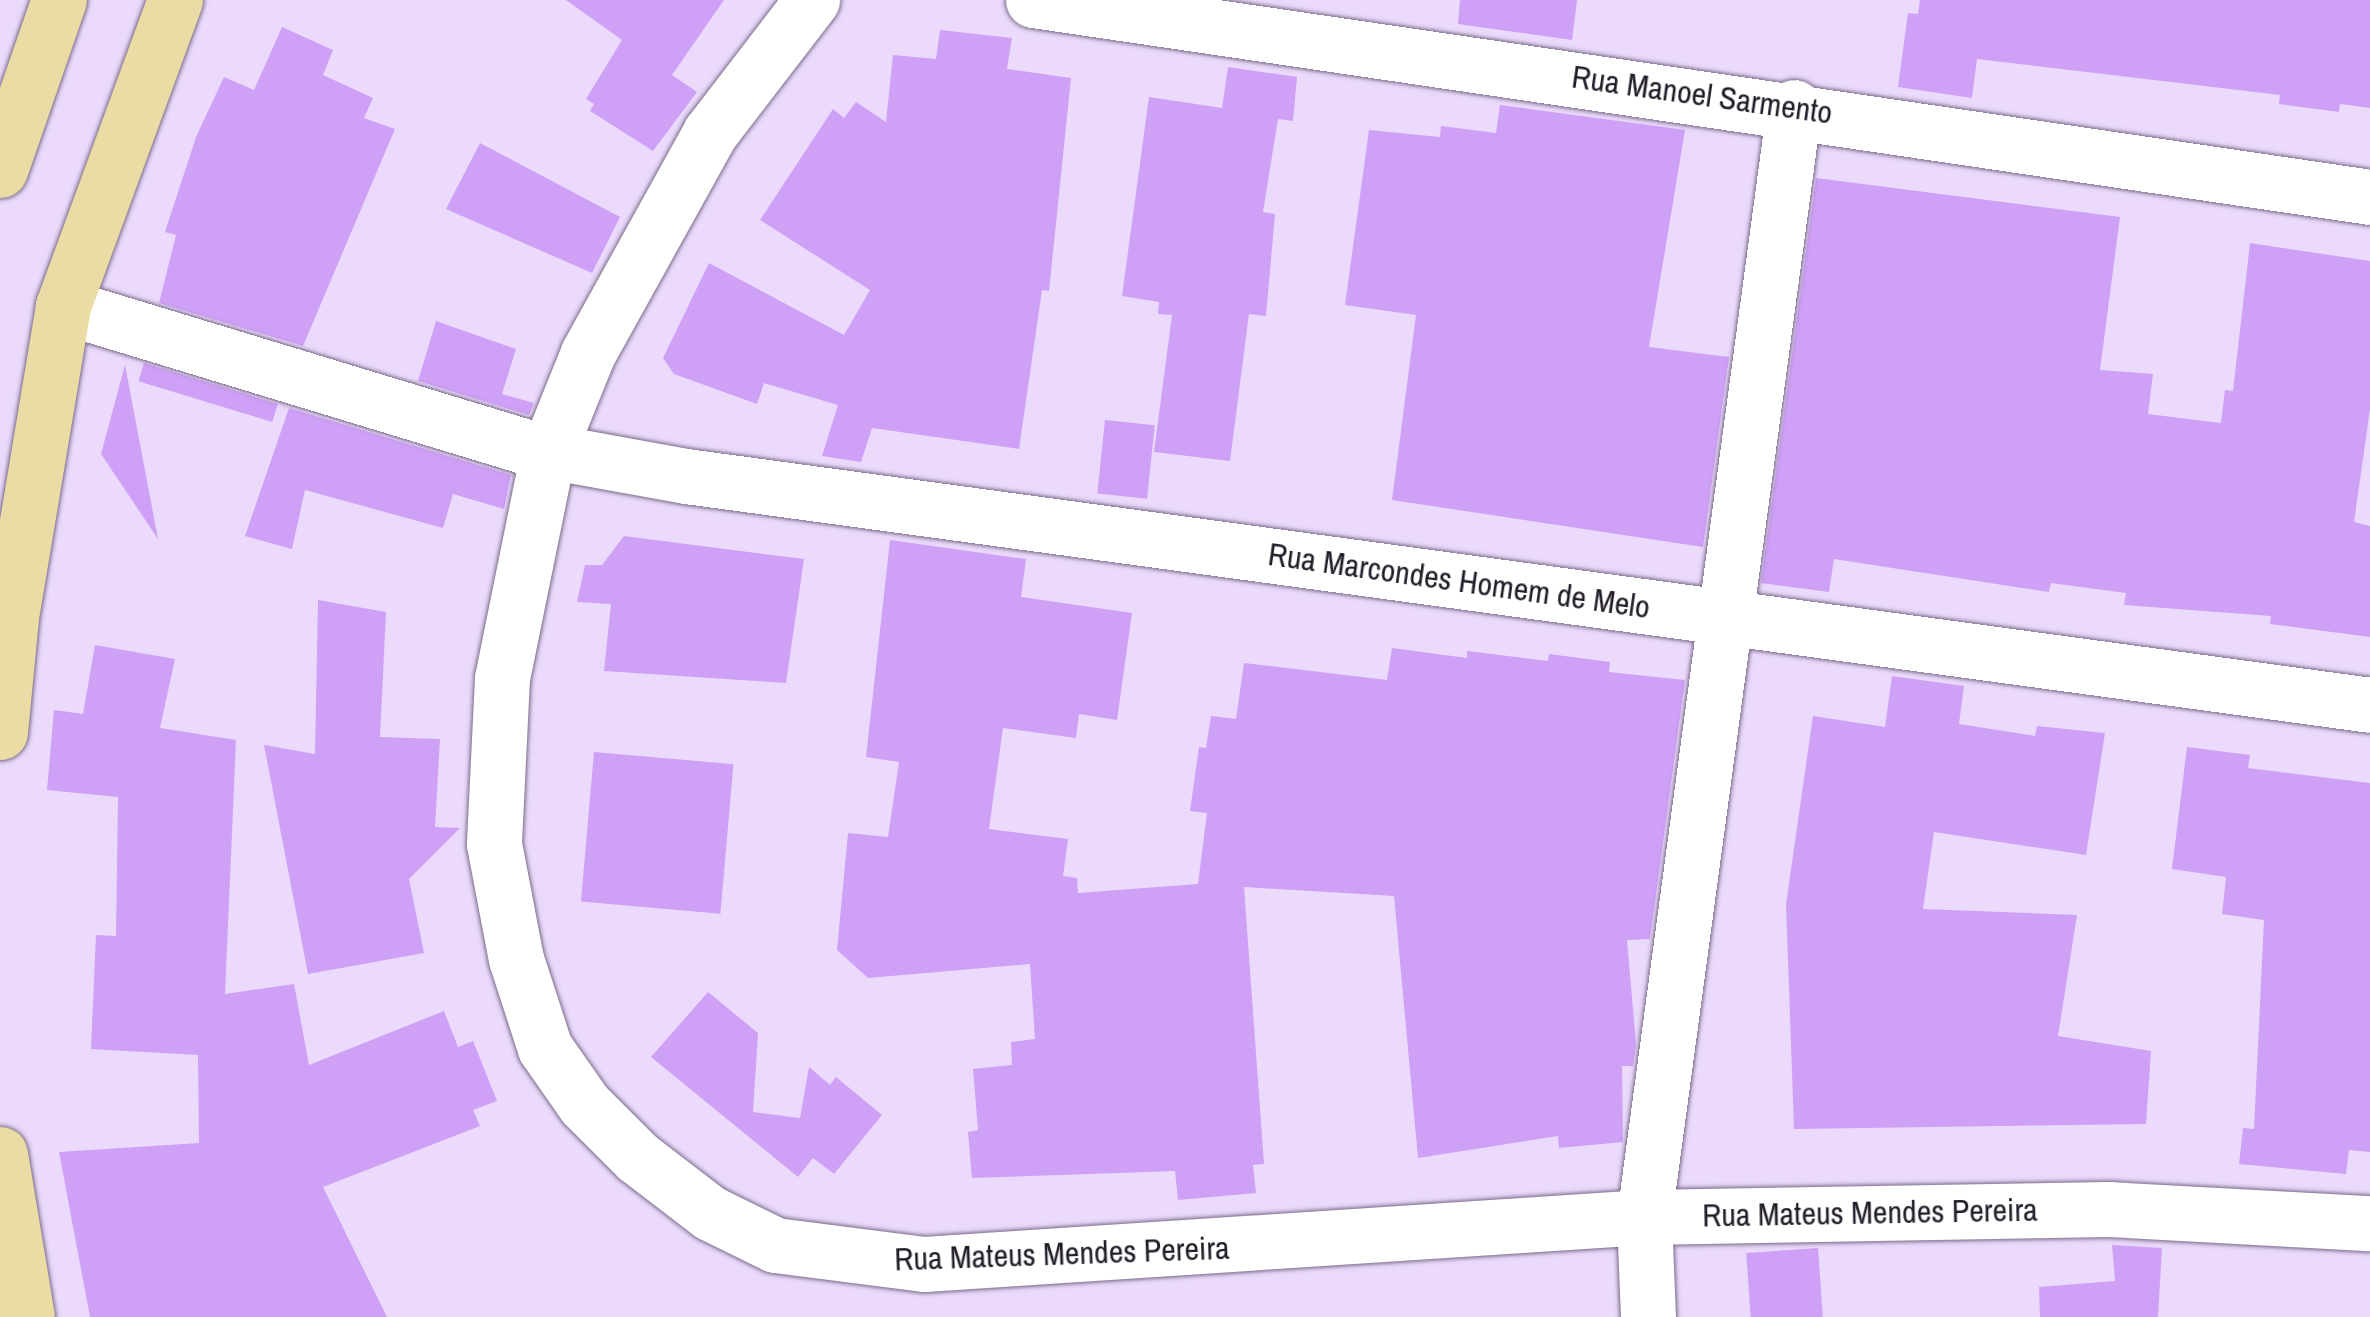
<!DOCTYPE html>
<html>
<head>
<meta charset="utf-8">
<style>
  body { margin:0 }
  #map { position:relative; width:2370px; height:1317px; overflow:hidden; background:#ebdafc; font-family:"Archivo Narrow",sans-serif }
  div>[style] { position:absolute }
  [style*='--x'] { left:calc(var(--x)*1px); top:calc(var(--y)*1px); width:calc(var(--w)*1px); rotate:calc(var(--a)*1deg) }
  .building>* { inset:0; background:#cea0f6; transform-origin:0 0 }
  .roads { filter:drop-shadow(0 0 2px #7b6c8a) drop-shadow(0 0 2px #7b6c8a) }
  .minor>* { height:55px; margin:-27.5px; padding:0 27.5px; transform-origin:27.5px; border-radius:27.5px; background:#fff }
  .major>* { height:55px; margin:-27.5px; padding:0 27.5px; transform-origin:27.5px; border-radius:27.5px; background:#eadca4 }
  span { translate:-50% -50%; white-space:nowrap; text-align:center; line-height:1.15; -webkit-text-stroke:8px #fff; paint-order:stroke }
  .street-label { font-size:32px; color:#221c28 }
</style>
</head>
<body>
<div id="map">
  <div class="building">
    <div style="clip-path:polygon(566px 0,724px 0,672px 75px,697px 92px,653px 151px,590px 111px,594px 104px,586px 99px,622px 40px)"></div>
    <div style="clip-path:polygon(1460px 0,1577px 0,1572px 40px,1458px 24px)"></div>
    <div style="clip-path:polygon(1920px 0,2370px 0,2370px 108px,2340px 104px,2339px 112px,2279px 104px,2280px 95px,1977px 59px,1972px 98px,1898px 87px,1908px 13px,1918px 14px)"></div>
    <div style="clip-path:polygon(282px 27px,333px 50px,323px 75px,373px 98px,364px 118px,395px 129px,303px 346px,159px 303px,176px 235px,165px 232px,196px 137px,224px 77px,254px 90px)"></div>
    <div style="clip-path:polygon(940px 30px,1012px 38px,1007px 69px,1071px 78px,1049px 291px,1042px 290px,1019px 449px,872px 428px,861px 462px,822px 456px,838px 405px,764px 383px,757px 404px,674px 374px,663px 358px,709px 263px,844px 335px,870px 290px,760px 220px,833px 109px,844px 118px,856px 102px,886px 122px,893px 55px,936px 59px)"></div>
    <div style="clip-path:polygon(1228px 67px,1297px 77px,1293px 121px,1278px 119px,1263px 212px,1275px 214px,1266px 316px,1249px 314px,1230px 461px,1154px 452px,1172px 315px,1158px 314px,1159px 302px,1122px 296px,1149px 97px,1222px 108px)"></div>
    <div style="clip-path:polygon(1500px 105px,1685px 130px,1649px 347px,1729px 357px,1703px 547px,1392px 500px,1416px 315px,1345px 305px,1369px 130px,1440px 137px,1441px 126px,1496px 133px)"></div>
    <div style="clip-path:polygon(480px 143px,620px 217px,592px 273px,446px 209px)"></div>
    <div style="clip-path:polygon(1816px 178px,2120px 217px,2100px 370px,2153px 374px,2148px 414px,2221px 423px,2225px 390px,2233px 391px,2250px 243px,2370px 261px,2370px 409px,2354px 522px,2370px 526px,2370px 637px,2270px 624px,2271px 616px,2124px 605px,2126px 593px,2051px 583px,2049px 592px,1834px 559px,1829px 592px,1761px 583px)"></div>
    <div style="clip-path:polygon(436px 321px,516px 349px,502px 394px,534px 403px,529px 415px,418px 381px)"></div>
    <div style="left:144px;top:363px;width:140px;height:19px;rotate:17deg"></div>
    <div style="clip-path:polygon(125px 365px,158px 539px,101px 454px)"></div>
    <div style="clip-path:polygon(289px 408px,511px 475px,504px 509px,453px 494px,443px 528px,305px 490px,292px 549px,245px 536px)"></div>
    <div style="left:1105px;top:420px;width:50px;height:74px;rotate:6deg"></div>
    <div style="clip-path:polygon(624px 536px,804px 559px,786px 683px,604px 671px,611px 604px,577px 602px,585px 565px,602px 565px)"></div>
    <div style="clip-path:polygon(890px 540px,1026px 559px,1021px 597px,1132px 613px,1117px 720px,1079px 714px,1076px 738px,1003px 728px,989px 829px,1068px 839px,1063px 876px,1077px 878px,1078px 893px,1198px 884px,1207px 813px,1190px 811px,1199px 747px,1206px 748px,1211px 716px,1236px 719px,1244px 663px,1387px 680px,1392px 648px,1467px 658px,1467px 651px,1548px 661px,1549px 654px,1610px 662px,1609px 672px,1685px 680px,1650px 939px,1627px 940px,1636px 1044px,1633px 1066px,1622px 1066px,1623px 1142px,1559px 1148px,1558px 1136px,1418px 1158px,1394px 896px,1244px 887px,1264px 1164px,1253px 1165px,1256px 1193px,1178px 1200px,1175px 1171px,972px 1178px,968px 1132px,978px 1130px,973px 1069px,1012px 1065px,1011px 1042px,1035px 1039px,1030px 964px,868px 978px,837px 950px,848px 833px,888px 837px,899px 762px,866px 757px)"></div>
    <div style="clip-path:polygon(318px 600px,386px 612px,380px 737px,440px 739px,435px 827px,460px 828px,409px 879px,424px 953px,308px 974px,264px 745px,315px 754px)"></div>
    <div style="clip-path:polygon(95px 645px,175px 659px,160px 728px,236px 740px,225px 994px,294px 984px,309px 1065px,444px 1011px,458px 1047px,473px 1041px,497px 1101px,473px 1110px,480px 1126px,323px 1187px,387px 1317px,90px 1317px,59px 1152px,199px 1143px,198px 1055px,91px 1049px,96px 935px,116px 936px,118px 797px,47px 790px,54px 710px,83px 714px)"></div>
    <div style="clip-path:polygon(1892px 676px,1964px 686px,1959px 724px,2035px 736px,2037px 726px,2105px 733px,2086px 855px,1934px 832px,1923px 909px,2077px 915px,2058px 1036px,2151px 1051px,2146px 1124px,1794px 1129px,1786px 904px,1813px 716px,1885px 727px)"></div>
    <div style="clip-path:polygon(2187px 747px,2250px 755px,2248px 768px,2370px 783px,2370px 1152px,2349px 1150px,2346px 1174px,2239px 1164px,2243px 1128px,2254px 1129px,2264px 920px,2222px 914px,2226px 877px,2172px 869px)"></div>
    <div style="left:594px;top:752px;width:140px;height:150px;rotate:5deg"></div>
    <div style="clip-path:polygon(708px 992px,758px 1033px,753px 1112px,800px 1118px,809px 1067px,830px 1085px,836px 1077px,882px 1115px,834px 1174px,813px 1158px,798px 1177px,651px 1057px)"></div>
    <div style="clip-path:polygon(2112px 1245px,2162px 1248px,2158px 1317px,2040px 1317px,2039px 1287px,2115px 1281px)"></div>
    <div style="left:1818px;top:1248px;width:69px;height:72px;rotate:86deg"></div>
  </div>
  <div class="roads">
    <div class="minor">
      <div style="--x:812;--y:0;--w:168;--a:127.5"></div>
      <div style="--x:710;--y:133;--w:252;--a:119"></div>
      <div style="--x:588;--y:353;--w:107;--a:112"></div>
      <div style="--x:548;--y:452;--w:231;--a:101.5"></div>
      <div style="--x:502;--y:678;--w:166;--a:92.8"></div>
      <div style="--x:494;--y:844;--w:117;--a:79.2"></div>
      <div style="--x:516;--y:959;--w:94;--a:72"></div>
      <div style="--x:545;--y:1048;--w:68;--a:55.1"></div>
      <div style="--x:584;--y:1104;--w:75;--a:45"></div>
      <div style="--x:637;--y:1157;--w:92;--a:37.5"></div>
      <div style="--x:710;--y:1213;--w:72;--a:26.2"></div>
      <div style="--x:775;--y:1245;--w:150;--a:7.3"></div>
      <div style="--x:924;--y:1264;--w:722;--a:-3.73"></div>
      <div style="--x:1644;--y:1217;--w:464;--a:-1"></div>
      <div style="--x:2108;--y:1209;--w:262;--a:3.1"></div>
      <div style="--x:1033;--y:0;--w:1351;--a:8.38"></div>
      <div style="--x:63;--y:306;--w:484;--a:16.9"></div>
      <div style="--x:526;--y:447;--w:163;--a:10.3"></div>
      <div style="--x:686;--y:476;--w:1699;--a:7.74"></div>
      <div style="--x:1648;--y:1317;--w:100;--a:-92.3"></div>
      <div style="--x:1644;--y:1217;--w:1120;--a:-82.3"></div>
    </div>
    <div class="major">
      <div style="--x:0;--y:170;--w:180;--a:-70.9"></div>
      <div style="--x:0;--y:732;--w:116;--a:-84.5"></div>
      <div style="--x:11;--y:617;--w:315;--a:-80.5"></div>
      <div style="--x:63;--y:306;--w:326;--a:-69.9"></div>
      <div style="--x:0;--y:1154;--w:165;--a:80.6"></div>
    </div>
  </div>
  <div class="street-label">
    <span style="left:1702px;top:95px;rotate:8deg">Rua Manoel Sarmento</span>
    <span style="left:1459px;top:581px;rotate:8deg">Rua Marcondes Homem de Melo</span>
    <span style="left:1870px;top:1213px;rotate:-1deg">Rua Mateus Mendes Pereira</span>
    <span style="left:1062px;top:1254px;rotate:-2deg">Rua Mateus Mendes Pereira</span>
  </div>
</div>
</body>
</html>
